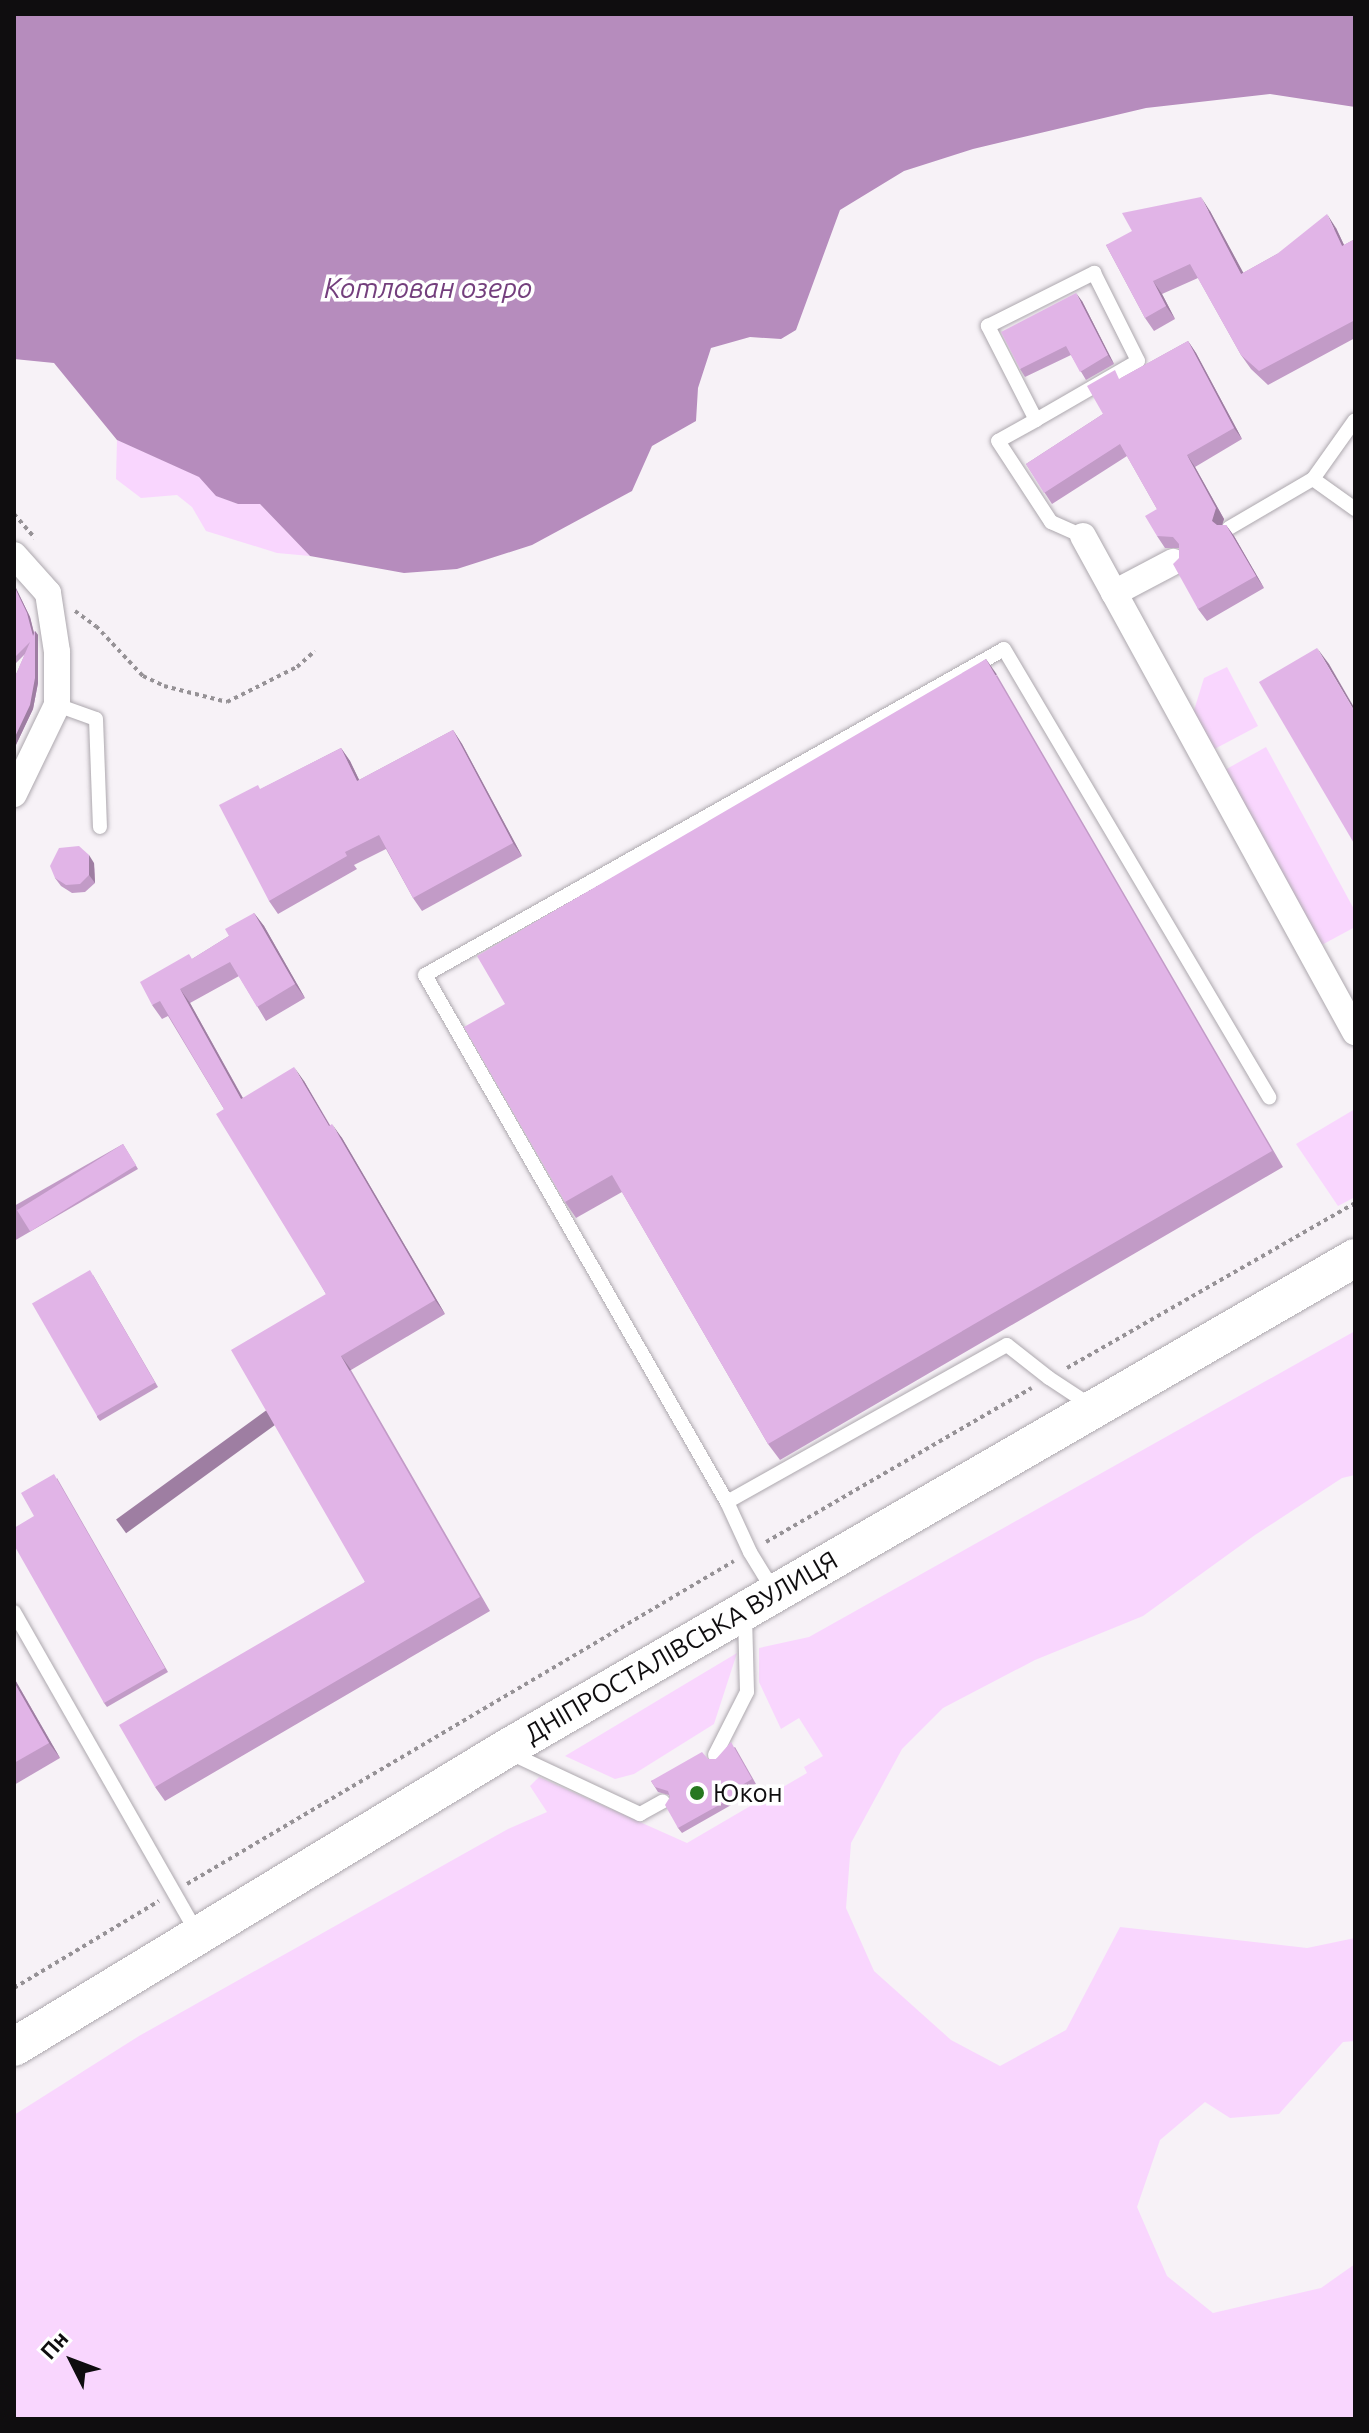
<!DOCTYPE html>
<html>
<head>
<meta charset="utf-8">
<style>
  body { margin:0 }
  #map { position:relative; width:1369px; height:2433px; overflow:hidden; background:#f7f2f7; font-family:Ubuntu,sans-serif }
  div>[style] { position:absolute }
  [style*='--x'] { left:calc(var(--x)*1px); top:calc(var(--y)*1px); width:calc(var(--w)*1px); rotate:calc(var(--a)*1deg) }
  .green>* { inset:0; background:#f9d6fe }
  .water>* { inset:0; background:#b68cbd }
  .path>* { height:4px; margin-top:-2px; transform-origin:0; background:repeating-linear-gradient(90deg,#969296 0 4px,transparent 0 8px) }
  .roads { filter:drop-shadow(0 0 2px #ada8ae) drop-shadow(0 0 2px #ada8ae) }
  .lane>* { height:14px; margin:-7px; padding:0 7px; transform-origin:7px; border-radius:7px; background:#fff }
  .street>* { height:26px; margin:-13px; padding:0 13px; transform-origin:13px; border-radius:13px; background:#fff }
  .secondary>* { height:38px; margin:-19px; padding:0 19px; transform-origin:19px; border-radius:19px; background:#fff }
  .wall>* { inset:0; background:#c29bc7 }
  .shaded-wall>* { inset:0; background:#9e7ea2; transform-origin:0 0 }
  .building>* { inset:0; background:#e1b4e7; transform-origin:0 0 }
  .dots>* { width:22px; height:22px; translate:-50% -50%; box-sizing:border-box; border:4px solid #fff; border-radius:50% }
  span { translate:-50% -50%; white-space:nowrap; text-align:center; line-height:1.15; -webkit-text-stroke:7px #fff; paint-order:stroke }
  .street-label { font-size:26px; color:#0f0d0f }
  .poi-label { font-size:26px; color:#0f0d0f }
  .left { translate:0 -50%; text-align:left }
  .water-label { font-size:28px; color:#743f7d; font-style:italic }
  .frame { position:absolute; inset:0; border:16px solid #0f0d0f; pointer-events:none }
  .north { position:absolute; left:32px; top:2321px; width:80px; height:80px; -webkit-text-stroke:6px #fff; paint-order:stroke; rotate:312deg; font-size:22px; font-weight:700; line-height:32px; text-align:center; color:#0f0d0f }
  .north::after { content:''; display:block; margin:auto; width:28px; height:36px; background:#0f0d0f; clip-path:polygon(50% 0,100% 100%,50% 72%,0 100%) }
</style>
</head>
<body>
<div id="map">
  <div class="green">
    <div style="clip-path:polygon(117px 440px,200px 477px,217px 496px,238px 504px,260px 504px,310px 556px,277px 553px,206px 531px,192px 507px,177px 495px,141px 498px,116px 479px)"></div>
    <div style="clip-path:polygon(1227px 667px,1258px 726px,1207px 753px,1191px 720px,1204px 678px)"></div>
    <div style="clip-path:polygon(1266px 747px,1355px 911px,1355px 927px,1318px 947px,1223px 771px)"></div>
    <div style="clip-path:polygon(1355px 1109px,1355px 1197px,1338px 1206px,1296px 1144px)"></div>
    <div style="clip-path:polygon(1355px 1331px,1355px 1475px,1342px 1478px,1255px 1535px,1143px 1616px,1035px 1660px,943px 1708px,902px 1749px,851px 1843px,846px 1908px,874px 1971px,951px 2040px,1000px 2066px,1066px 2030px,1120px 1927px,1307px 1948px,1355px 1938px,1355px 2041px,1343px 2042px,1279px 2114px,1230px 2118px,1205px 2102px,1160px 2140px,1137px 2207px,1167px 2276px,1213px 2313px,1321px 2288px,1355px 2264px,1355px 2419px,14px 2419px,14px 2115px,139px 2036px,508px 1829px,547px 1812px,530px 1786px,539px 1777px,687px 1843px,807px 1773px,804px 1767px,823px 1756px,799px 1718px,781px 1729px,759px 1682px,759px 1648px,809px 1637px)"></div>
    <div style="clip-path:polygon(737px 1653px,714px 1724px,634px 1774px,615px 1779px,565px 1756px)"></div>
  </div>
  <div class="water">
    <div style="clip-path:polygon(14px 14px,1355px 14px,1355px 107px,1270px 94px,1146px 108px,973px 149px,904px 171px,840px 210px,796px 330px,781px 339px,750px 337px,711px 348px,698px 388px,696px 421px,652px 446px,632px 491px,532px 545px,457px 569px,404px 573px,310px 556px,260px 504px,238px 504px,216px 496px,199px 477px,117px 440px,54px 363px,14px 359px)"></div>
  </div>
  <div class="path">
    <div style="--x:14;--y:514;--w:32;--a:49"></div>
    <div style="--x:75;--y:611;--w:26;--a:36"></div>
    <div style="--x:96;--y:626;--w:69;--a:46.8"></div>
    <div style="--x:143;--y:676;--w:23;--a:25"></div>
    <div style="--x:164;--y:686;--w:65;--a:14.3"></div>
    <div style="--x:227;--y:702;--w:78;--a:-26.6"></div>
    <div style="--x:297;--y:667;--w:24;--a:-42"></div>
    <div style="--x:1067;--y:1368;--w:332;--a:-29.8"></div>
    <div style="--x:766;--y:1542;--w:307;--a:-30.1"></div>
    <div style="--x:187;--y:1884;--w:635;--a:-30.56"></div>
    <div style="--x:14;--y:1988;--w:169;--a:-31"></div>
  </div>
  <div class="roads">
    <div class="lane">
      <div style="--x:1036;--y:420;--w:106;--a:-117.1"></div>
      <div style="--x:988;--y:326;--w:119;--a:-26.6"></div>
      <div style="--x:1094;--y:273;--w:98;--a:63.4"></div>
      <div style="--x:1138;--y:361;--w:118;--a:150"></div>
      <div style="--x:1036;--y:420;--w:43;--a:151.1"></div>
      <div style="--x:998;--y:441;--w:97;--a:56.8"></div>
      <div style="--x:1051;--y:522;--w:35;--a:24"></div>
      <div style="--x:1313;--y:479;--w:52;--a:35.5"></div>
      <div style="--x:1229;--y:528;--w:97;--a:-30.3"></div>
      <div style="--x:1313;--y:479;--w:72;--a:-54.6"></div>
      <div style="--x:57;--y:705;--w:41;--a:19.7"></div>
      <div style="--x:96;--y:719;--w:108;--a:87.9"></div>
      <div style="--x:727;--y:1502;--w:607;--a:-119.82"></div>
      <div style="--x:425;--y:975;--w:664;--a:-29.38"></div>
      <div style="--x:1004;--y:649;--w:521;--a:59.39"></div>
      <div style="--x:775;--y:1593;--w:48;--a:-121.4"></div>
      <div style="--x:750;--y:1552;--w:55;--a:-114.7"></div>
      <div style="--x:727;--y:1502;--w:321;--a:-29.3"></div>
      <div style="--x:1007;--y:1345;--w:53;--a:38.2"></div>
      <div style="--x:1049;--y:1378;--w:53;--a:33.4"></div>
      <div style="--x:14;--y:1612;--w:369;--a:60.3"></div>
      <div style="--x:508;--y:1752;--w:146;--a:25.2"></div>
      <div style="--x:640;--y:1814;--w:26;--a:-29"></div>
      <div style="--x:715;--y:1755;--w:71;--a:-63.1"></div>
      <div style="--x:747;--y:1692;--w:77;--a:-91.5"></div>
    </div>
    <div class="street">
      <div style="--x:1083;--y:536;--w:566;--a:61.26"></div>
      <div style="--x:14;--y:555;--w:51;--a:48.2"></div>
      <div style="--x:48;--y:593;--w:60;--a:81.3"></div>
      <div style="--x:57;--y:652;--w:53;--a:90"></div>
      <div style="--x:57;--y:705;--w:99;--a:115.8"></div>
      <div style="--x:1114;--y:593;--w:67;--a:-27.7"></div>
    </div>
    <div class="secondary">
      <div style="--x:14;--y:2047;--w:573;--a:-31.22"></div>
      <div style="--x:504;--y:1750;--w:983;--a:-30.03"></div>
    </div>
  </div>
  <div class="wall">
    <div style="clip-path:polygon(1210px 211px,1243px 273px,1277px 254px,1336px 228px,1344px 245px,1355px 239px,1355px 338px,1268px 385px,1251px 369px,1241px 355px,1198px 278px,1162px 294px,1175px 319px,1154px 331px,1145px 318px,1106px 245px)"></div>
    <div style="clip-path:polygon(1082px 301px,1114px 364px,1086px 380px,1071px 355px,1025px 377px,1020px 369px)"></div>
    <div style="clip-path:polygon(1188px 341px,1196px 353px,1242px 439px,1195px 467px,1224px 519px,1222px 525px,1226px 525px,1234px 536px,1264px 588px,1207px 621px,1198px 609px,1179px 558px,1179px 548px,1165px 548px,1157px 536px,1157px 509px,1127px 456px,1052px 504px,1026px 464px,1103px 414px,1121px 378px)"></div>
    <div style="clip-path:polygon(14px 584px,30px 617px,34px 633px,35px 631px,38px 635px,38px 683px,33px 709px,14px 749px,14px 679px,25px 654px,14px 665px)"></div>
    <div style="clip-path:polygon(997px 675px,1283px 1167px,780px 1460px,768px 1444px,622px 1192px,576px 1218px,565px 1202px,505px 1004px)"></div>
    <div style="clip-path:polygon(453px 730px,462px 744px,522px 856px,422px 911px,413px 898px,386px 849px,354px 865px,357px 869px,278px 914px,269px 901px,261px 789px,341px 748px,350px 761px,359px 780px)"></div>
    <div style="clip-path:polygon(94px 863px,95px 883px,85px 892px,72px 893px,61px 886px,55px 878px)"></div>
    <div style="clip-path:polygon(254px 913px,264px 926px,305px 998px,266px 1021px,239px 976px,190px 1003px,243px 1098px,304px 1081px,330px 1125px,342px 1138px,445px 1314px,351px 1370px,490px 1611px,165px 1801px,155px 1787px,365px 1582px,326px 1294px,224px 1109px,168px 1016px,162px 1019px,152px 1005px,192px 959px,229px 936px)"></div>
    <div style="clip-path:polygon(123px 1144px,138px 1169px,14px 1241px,14px 1206px)"></div>
    <div style="clip-path:polygon(93px 1275px,158px 1387px,100px 1421px,97px 1417px)"></div>
    <div style="clip-path:polygon(57px 1478px,168px 1672px,107px 1707px,104px 1703px,34px 1516px)"></div>
    <div style="clip-path:polygon(14px 1678px,60px 1758px,14px 1785px)"></div>
    <div style="clip-path:polygon(735px 1747px,756px 1784px,737px 1794px,740px 1800px,682px 1833px,678px 1828px,669px 1795px,658px 1792px,651px 1781px,708px 1759px,716px 1759px)"></div>
  </div>
  <div class="shaded-wall">
    <div style="clip-path:polygon(1201px 197px,1210px 211px,1251px 287px,1241px 274px)"></div>
    <div style="clip-path:polygon(1327px 214px,1336px 228px,1351px 260px,1342px 246px)"></div>
    <div style="clip-path:polygon(1153px 281px,1162px 294px,1175px 319px,1166px 306px)"></div>
    <div style="clip-path:polygon(1076px 293px,1082px 301px,1114px 364px,1108px 355px)"></div>
    <div style="clip-path:polygon(1188px 341px,1196px 353px,1242px 439px,1234px 428px)"></div>
    <div style="clip-path:polygon(1187px 455px,1195px 467px,1224px 519px,1220px 532px,1212px 521px)"></div>
    <div style="clip-path:polygon(1226px 525px,1234px 536px,1264px 588px,1256px 576px)"></div>
    <div style="clip-path:polygon(14px 584px,30px 617px,35px 637px,35px 631px,38px 635px,38px 683px,33px 709px,14px 749px,14px 739px,33px 636px)"></div>
    <div style="clip-path:polygon(1317px 648px,1329px 664px,1355px 709px,1355px 712px)"></div>
    <div style="left:986px;top:659px;width:19px;height:569px;rotate:55deg"></div>
    <div style="clip-path:polygon(453px 730px,462px 744px,522px 856px,513px 843px)"></div>
    <div style="clip-path:polygon(341px 748px,350px 761px,366px 794px,357px 781px)"></div>
    <div style="clip-path:polygon(89px 855px,94px 863px,95px 883px,89px 875px)"></div>
    <div style="clip-path:polygon(254px 913px,264px 926px,305px 998px,295px 984px)"></div>
    <div style="clip-path:polygon(180px 989px,190px 1003px,251px 1113px,241px 1099px)"></div>
    <div style="clip-path:polygon(294px 1067px,304px 1081px,338px 1140px,329px 1126px)"></div>
    <div style="clip-path:polygon(332px 1124px,342px 1138px,445px 1314px,435px 1300px)"></div>
    <div style="left:341px;top:1356px;width:17px;height:278px;rotate:54deg"></div>
    <div style="clip-path:polygon(14px 1678px,60px 1758px,49px 1743px,14px 1682px)"></div>
  </div>
  <div class="building">
    <div style="clip-path:polygon(1201px 197px,1241px 274px,1277px 254px,1327px 214px,1342px 246px,1355px 239px,1355px 320px,1259px 371px,1241px 355px,1190px 264px,1153px 281px,1166px 306px,1145px 318px,1106px 245px,1132px 231px,1122px 213px)"></div>
    <div style="clip-path:polygon(1076px 293px,1108px 355px,1080px 372px,1066px 346px,1020px 369px,1001px 332px)"></div>
    <div style="clip-path:polygon(1188px 341px,1234px 428px,1187px 455px,1216px 508px,1212px 521px,1217px 525px,1226px 525px,1256px 576px,1198px 609px,1173px 564px,1179px 558px,1179px 544px,1173px 537px,1157px 536px,1145px 516px,1157px 509px,1120px 444px,1044px 493px,1026px 464px,1103px 414px,1087px 386px,1115px 370px,1119px 379px)"></div>
    <div style="clip-path:polygon(14px 586px,27px 613px,33px 636px,35px 631px,35px 678px,30px 705px,14px 739px,14px 679px,30px 642px,14px 658px)"></div>
    <div style="clip-path:polygon(1317px 648px,1355px 712px,1355px 845px,1259px 682px)"></div>
    <div style="clip-path:polygon(986px 659px,1272px 1151px,768px 1444px,612px 1175px,565px 1202px,464px 1027px,505px 1004px,477px 956px)"></div>
    <div style="clip-path:polygon(453px 730px,513px 843px,413px 898px,379px 835px,345px 852px,347px 856px,269px 901px,219px 805px,258px 785px,260px 789px,341px 748px,357px 781px)"></div>
    <div style="clip-path:polygon(79px 846px,89px 855px,89px 875px,80px 884px,66px 885px,55px 878px,50px 866px,59px 848px)"></div>
    <div style="clip-path:polygon(254px 913px,295px 984px,257px 1007px,230px 962px,180px 989px,241px 1099px,294px 1067px,329px 1126px,332px 1124px,435px 1300px,341px 1356px,480px 1597px,155px 1787px,119px 1725px,365px 1582px,231px 1350px,326px 1294px,216px 1114px,224px 1109px,160px 1001px,152px 1005px,140px 982px,189px 954px,192px 959px,229px 936px,225px 929px)"></div>
    <div style="left:123px;top:1144px;width:25px;height:125px;rotate:58deg"></div>
    <div style="left:90px;top:1270px;width:130px;height:67px;rotate:60deg"></div>
    <div style="clip-path:polygon(54px 1474px,165px 1668px,104px 1703px,14px 1545px,14px 1528px,34px 1516px,21px 1493px)"></div>
    <div style="clip-path:polygon(14px 1682px,49px 1743px,14px 1763px)"></div>
    <div style="clip-path:polygon(731px 1742px,752px 1779px,734px 1790px,737px 1795px,678px 1828px,665px 1805px,670px 1797px,668px 1791px,655px 1787px,651px 1781px,702px 1752px,708px 1759px,716px 1759px)"></div>
  </div>
  <div class="dots">
    <div style="left:697px;top:1793px;background:#277720"></div>
  </div>
  <div class="street-label">
    <span style="left:681px;top:1647px;rotate:-30deg">ДНІПРОСТАЛІВСЬКА ВУЛИЦЯ</span>
  </div>
  <div class="poi-label">
    <span class="left" style="left:713px;top:1793px">Юкон</span>
  </div>
  <div class="water-label">
    <span style="left:428px;top:288px">Котлован озеро</span>
  </div>
  <div class="frame"></div>
  <div class="north">Пн</div>
</div>
</body>
</html>
